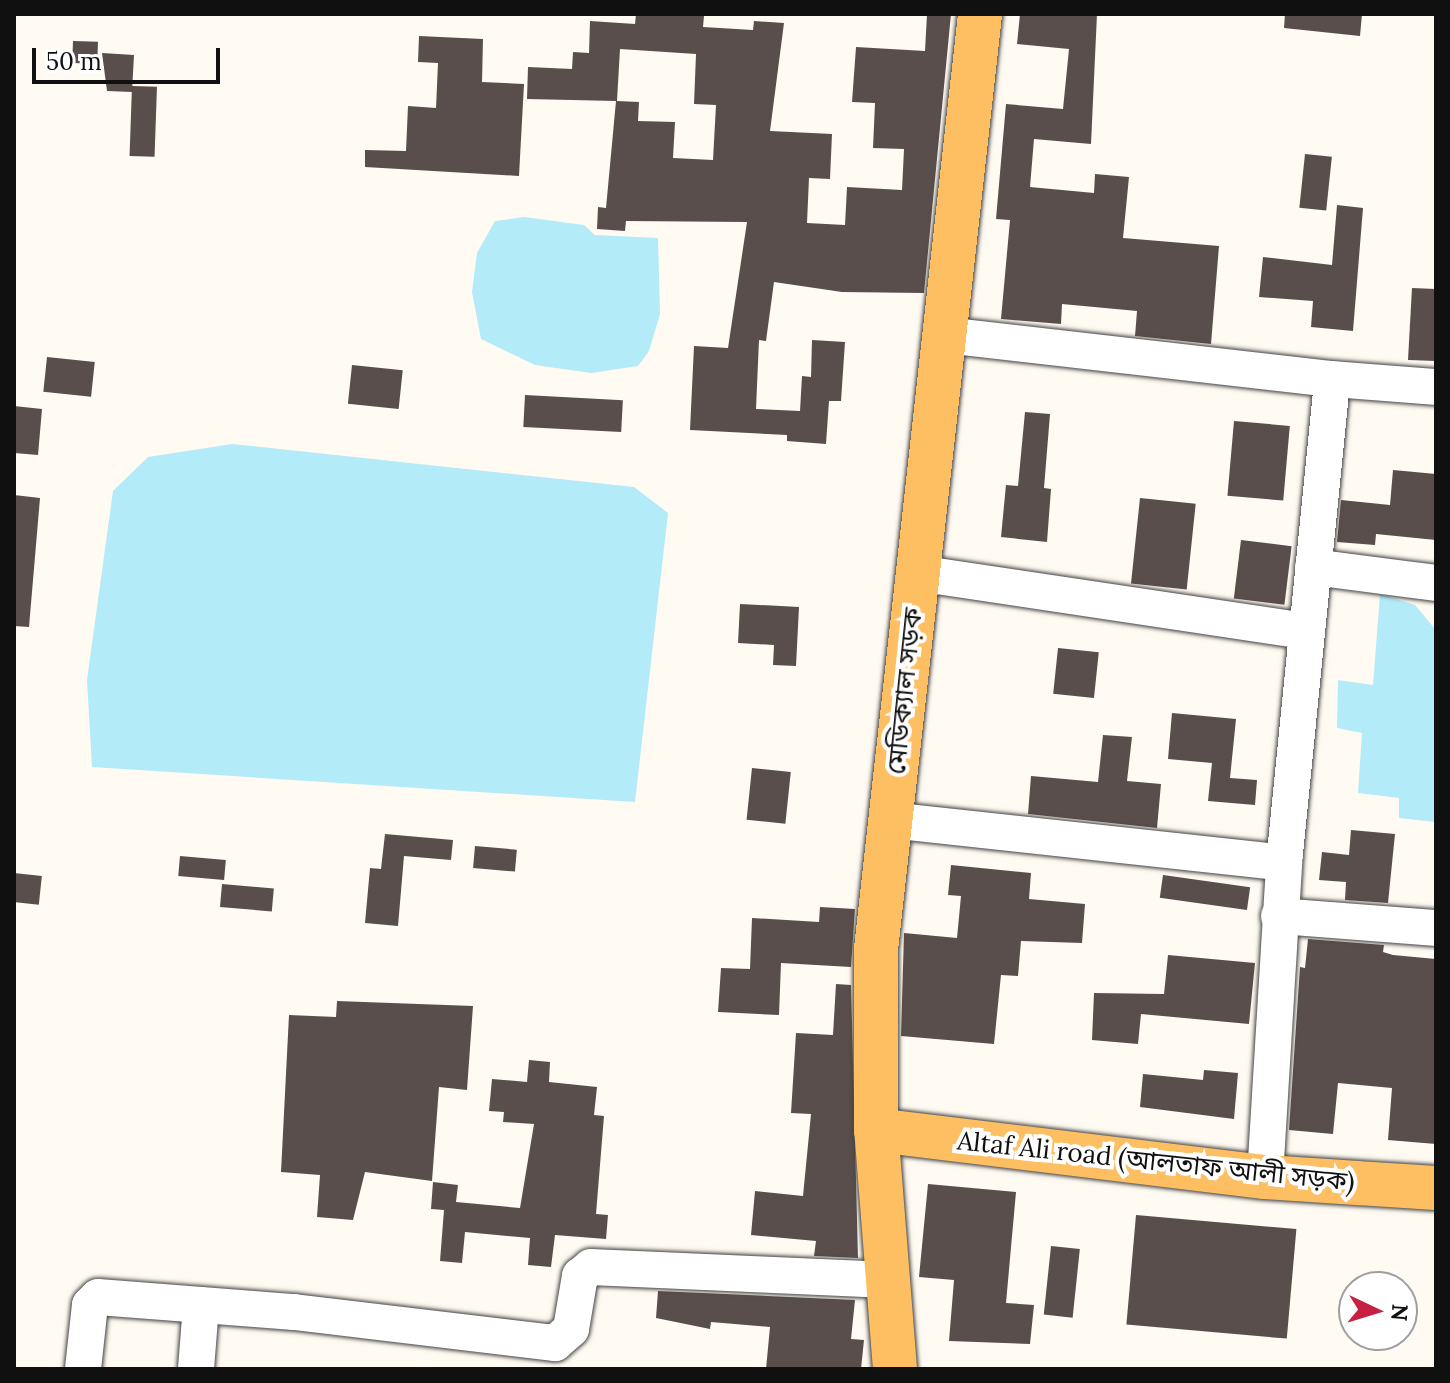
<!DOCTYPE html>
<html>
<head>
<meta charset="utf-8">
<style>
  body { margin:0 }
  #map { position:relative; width:1450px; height:1383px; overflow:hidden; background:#fffaf2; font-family:Lora,"Noto Sans Bengali",serif }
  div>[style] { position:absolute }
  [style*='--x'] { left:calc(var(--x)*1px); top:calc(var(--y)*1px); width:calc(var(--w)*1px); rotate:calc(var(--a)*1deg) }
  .water>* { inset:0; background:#b4ebf9 }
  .building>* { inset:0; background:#594e4b; transform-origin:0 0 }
  .roads { filter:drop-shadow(0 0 2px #434343) drop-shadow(0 0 2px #434343) }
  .minor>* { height:36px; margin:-18px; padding:0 18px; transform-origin:18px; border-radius:18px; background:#fff }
  .major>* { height:44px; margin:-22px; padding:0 22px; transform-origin:22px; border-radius:22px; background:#febf63 }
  span { translate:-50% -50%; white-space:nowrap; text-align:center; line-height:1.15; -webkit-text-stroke:8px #fff; paint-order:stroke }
  .street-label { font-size:26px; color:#101010 }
  .frame { position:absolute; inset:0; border:16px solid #101010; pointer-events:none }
  .north { position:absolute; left:1338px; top:1271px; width:80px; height:80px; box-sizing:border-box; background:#fff; border:2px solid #9f9f9f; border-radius:50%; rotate:94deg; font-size:22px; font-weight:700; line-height:32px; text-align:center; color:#101010 }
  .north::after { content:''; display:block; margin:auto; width:28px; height:36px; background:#c72043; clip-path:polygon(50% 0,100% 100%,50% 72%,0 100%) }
  .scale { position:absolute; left:32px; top:48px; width:188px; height:36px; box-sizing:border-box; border:4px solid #101010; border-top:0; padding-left:10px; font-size:24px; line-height:28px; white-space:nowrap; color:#101010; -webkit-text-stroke:6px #fff; paint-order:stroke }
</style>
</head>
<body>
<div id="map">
  <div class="water">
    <div style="clip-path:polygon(524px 217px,584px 225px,595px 235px,658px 238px,660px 314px,649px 351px,638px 366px,591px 373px,535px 365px,481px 339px,472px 292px,477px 253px,495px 221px)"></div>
    <div style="clip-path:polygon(232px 444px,634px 487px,668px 513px,635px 802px,92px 767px,87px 680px,113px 491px,148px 457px)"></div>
    <div style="clip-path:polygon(1380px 594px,1415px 605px,1436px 630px,1436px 822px,1399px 818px,1399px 798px,1358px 793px,1362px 733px,1337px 728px,1338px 680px,1373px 685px)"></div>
  </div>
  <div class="building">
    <div style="clip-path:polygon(evenodd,636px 14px,704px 16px,703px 27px,753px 30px,754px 21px,784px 23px,770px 131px,832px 134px,830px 179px,809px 178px,807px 223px,845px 225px,847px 187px,902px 190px,904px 149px,873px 148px,875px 103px,852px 102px,856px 47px,925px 51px,927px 14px,951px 14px,924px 293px,842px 292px,774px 282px,766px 341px,759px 340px,756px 409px,800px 411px,802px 376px,811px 377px,812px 340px,845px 342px,841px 401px,829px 401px,826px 444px,787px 441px,787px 435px,690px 430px,694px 346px,728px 348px,747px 222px,626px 221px,625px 231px,597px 229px,598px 207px,606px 208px,616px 101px,527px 99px,528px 67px,572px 69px,573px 52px,589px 53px,590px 21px,635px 24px,636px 14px,620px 49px,696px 54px,694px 104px,716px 105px,713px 160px,673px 158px,675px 122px,638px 121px,639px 102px,617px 101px,620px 49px)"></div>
    <div style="clip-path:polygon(1020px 14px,1097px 14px,1091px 144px,1034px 139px,1030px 187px,1094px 193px,1095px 174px,1129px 177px,1123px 238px,1219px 246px,1211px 344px,1135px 336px,1137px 311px,1062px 304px,1061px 324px,1001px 319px,1010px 220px,996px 219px,1006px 104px,1063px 109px,1069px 49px,1017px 44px)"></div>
    <div style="clip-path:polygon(1285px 14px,1362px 14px,1360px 36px,1284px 28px)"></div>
    <div style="clip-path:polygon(419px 36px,483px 39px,482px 82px,524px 84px,519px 176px,365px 167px,365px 150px,406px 151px,408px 106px,436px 108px,438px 63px,418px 62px)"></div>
    <div style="left:73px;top:41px;width:25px;height:22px;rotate:2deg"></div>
    <div style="clip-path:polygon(102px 53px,134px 55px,132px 92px,107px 91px)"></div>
    <div style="left:132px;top:86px;width:25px;height:70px;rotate:2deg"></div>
    <div style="left:1305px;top:154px;width:27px;height:54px;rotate:6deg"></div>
    <div style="clip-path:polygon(1337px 205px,1363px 208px,1353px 331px,1311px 327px,1313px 301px,1259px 297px,1263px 257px,1332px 265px)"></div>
    <div style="clip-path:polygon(1412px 288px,1436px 289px,1436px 361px,1408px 360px)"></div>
    <div style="left:47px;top:357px;width:48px;height:35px;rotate:6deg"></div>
    <div style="left:352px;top:365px;width:51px;height:39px;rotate:6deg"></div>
    <div style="left:525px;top:395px;width:98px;height:32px;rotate:3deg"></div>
    <div style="clip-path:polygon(14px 406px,42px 409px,38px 455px,14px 453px)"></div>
    <div style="clip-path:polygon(1025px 412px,1050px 414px,1044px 488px,1051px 489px,1047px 542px,1001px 537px,1006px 485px,1018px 486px)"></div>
    <div style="left:1234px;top:421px;width:56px;height:75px;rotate:5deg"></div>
    <div style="clip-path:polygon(1393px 470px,1436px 474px,1436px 540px,1376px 534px,1375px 545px,1337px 542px,1341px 500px,1390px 505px)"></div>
    <div style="clip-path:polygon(14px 495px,40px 498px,29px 627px,14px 626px)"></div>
    <div style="left:1140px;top:498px;width:56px;height:86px;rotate:6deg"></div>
    <div style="left:1241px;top:540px;width:51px;height:59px;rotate:7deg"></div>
    <div style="clip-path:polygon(740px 604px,799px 607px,796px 666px,773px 665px,774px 645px,738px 643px)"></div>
    <div style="left:1058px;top:648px;width:41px;height:46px;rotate:6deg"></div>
    <div style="clip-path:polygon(1172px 713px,1236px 719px,1230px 778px,1257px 780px,1255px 805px,1208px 801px,1212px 763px,1168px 759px)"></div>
    <div style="clip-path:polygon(1103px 735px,1132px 737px,1127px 781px,1161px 784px,1157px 828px,1028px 814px,1031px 776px,1098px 782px)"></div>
    <div style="left:752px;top:768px;width:39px;height:52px;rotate:6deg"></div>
    <div style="clip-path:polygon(1351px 830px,1395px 834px,1388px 903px,1345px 900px,1346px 882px,1319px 880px,1322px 852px,1349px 855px)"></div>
    <div style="clip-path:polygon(385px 834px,453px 840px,451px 860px,404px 856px,398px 926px,365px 923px,370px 868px,381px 869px)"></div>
    <div style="left:475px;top:846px;width:42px;height:22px;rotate:5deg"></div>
    <div style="left:180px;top:856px;width:46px;height:20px;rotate:5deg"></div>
    <div style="clip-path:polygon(951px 865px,1031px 873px,1029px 899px,1085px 904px,1082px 943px,1021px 941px,1018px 976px,1001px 975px,994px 1044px,901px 1036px,904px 933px,957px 938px,961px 896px,948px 895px)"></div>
    <div style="left:14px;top:873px;width:28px;height:29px;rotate:6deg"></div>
    <div style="left:1163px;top:875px;width:88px;height:23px;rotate:8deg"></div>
    <div style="left:222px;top:884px;width:52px;height:23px;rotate:5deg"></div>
    <div style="clip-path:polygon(820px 907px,855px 909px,851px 967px,781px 963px,779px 1015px,718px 1012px,721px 968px,750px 969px,752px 918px,819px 922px)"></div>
    <div style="clip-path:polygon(1308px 939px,1384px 945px,1383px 952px,1393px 955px,1436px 959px,1436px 1144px,1388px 1140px,1392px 1088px,1338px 1083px,1333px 1134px,1289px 1130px,1300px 967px,1305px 968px)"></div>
    <div style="clip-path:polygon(1168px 955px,1255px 963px,1249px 1024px,1141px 1014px,1138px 1044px,1092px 1040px,1094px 993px,1164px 994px)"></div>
    <div style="clip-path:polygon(836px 984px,851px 985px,858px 1258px,814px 1256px,816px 1241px,751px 1235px,755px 1191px,803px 1196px,811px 1114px,791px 1113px,796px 1033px,833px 1035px)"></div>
    <div style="clip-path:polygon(337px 1001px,473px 1006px,467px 1090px,439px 1087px,432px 1181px,365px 1172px,353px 1220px,317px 1217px,320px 1175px,281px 1172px,289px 1015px,336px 1017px)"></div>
    <div style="clip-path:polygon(529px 1060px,550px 1062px,549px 1082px,597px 1087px,594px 1115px,604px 1116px,596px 1214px,608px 1215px,606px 1239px,555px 1235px,551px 1267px,528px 1265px,530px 1238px,465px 1232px,462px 1263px,440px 1261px,444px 1210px,431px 1209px,433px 1182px,458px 1185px,456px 1202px,520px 1208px,534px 1124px,503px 1122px,504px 1112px,489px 1111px,492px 1079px,527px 1082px)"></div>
    <div style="clip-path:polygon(1204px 1070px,1238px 1073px,1234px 1119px,1140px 1107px,1143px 1074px,1203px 1080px)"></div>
    <div style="clip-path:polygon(928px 1184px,1016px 1192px,1006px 1303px,1034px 1305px,1030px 1344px,949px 1341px,954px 1280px,919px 1277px)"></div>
    <div style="left:1136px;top:1215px;width:161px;height:110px;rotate:5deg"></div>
    <div style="left:1051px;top:1246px;width:29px;height:69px;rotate:6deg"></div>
    <div style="clip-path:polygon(658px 1291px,855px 1300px,851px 1339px,864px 1340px,861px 1369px,766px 1369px,770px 1327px,711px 1322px,710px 1329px,656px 1318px)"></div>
  </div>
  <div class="roads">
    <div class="minor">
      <div style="--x:944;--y:335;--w:390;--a:6.5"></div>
      <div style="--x:1313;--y:567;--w:124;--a:7.4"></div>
      <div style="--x:917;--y:573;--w:393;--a:8.5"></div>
      <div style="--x:890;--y:820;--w:396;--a:6.2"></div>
      <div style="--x:1279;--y:916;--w:157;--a:4.4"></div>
      <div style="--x:1265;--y:1177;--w:315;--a:-86.5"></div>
      <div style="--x:1284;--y:863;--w:486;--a:-84.3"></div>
      <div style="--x:1332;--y:379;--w:104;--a:4.4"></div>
      <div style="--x:83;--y:1369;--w:64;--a:-83.8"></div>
      <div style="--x:90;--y:1305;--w:11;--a:-45"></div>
      <div style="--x:98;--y:1297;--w:197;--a:4.4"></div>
      <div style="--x:294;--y:1312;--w:263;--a:6.8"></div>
      <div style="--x:555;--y:1343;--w:21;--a:-41"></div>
      <div style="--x:571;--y:1329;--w:54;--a:-80.4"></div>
      <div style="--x:580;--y:1276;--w:14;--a:-39"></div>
      <div style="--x:591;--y:1267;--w:297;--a:2.5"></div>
      <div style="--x:196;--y:1369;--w:64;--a:-85.5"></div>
    </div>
    <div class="major">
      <div style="--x:876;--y:1130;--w:392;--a:6.9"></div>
      <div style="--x:1265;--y:1177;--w:171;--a:3.7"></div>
      <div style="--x:895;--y:1369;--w:240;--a:-94.5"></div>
      <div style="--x:876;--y:1130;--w:181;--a:-90"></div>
      <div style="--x:876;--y:949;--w:941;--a:-83.65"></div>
    </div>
  </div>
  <div class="street-label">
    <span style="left:904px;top:691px;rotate:-84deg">মেডিক্যাল সড়ক</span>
    <span style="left:1156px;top:1161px;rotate:6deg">Altaf Ali road (আলতাফ আলী সড়ক)</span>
  </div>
  <div class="frame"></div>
  <div class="north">N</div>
  <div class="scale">50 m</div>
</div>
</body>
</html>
